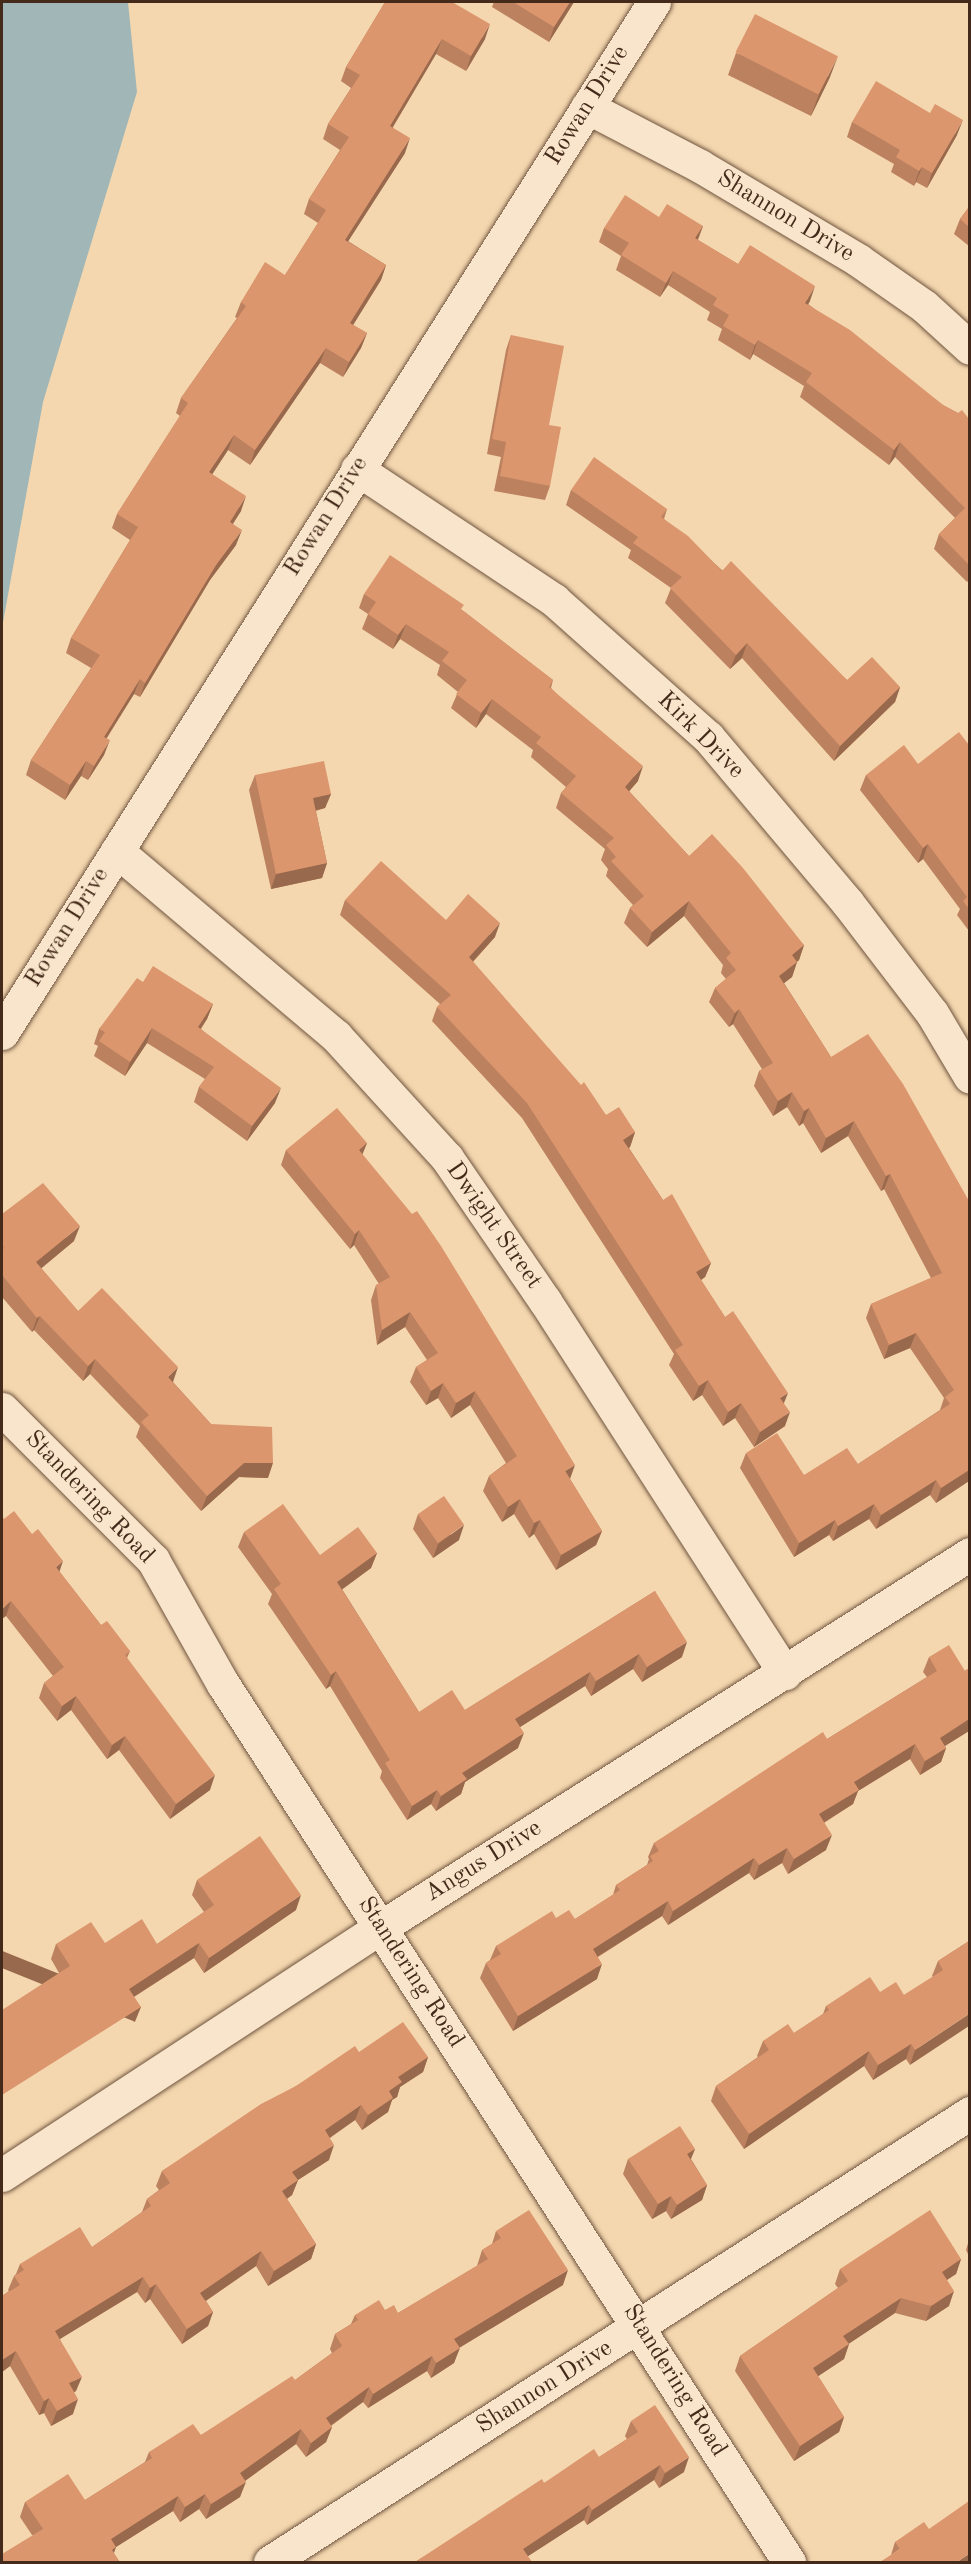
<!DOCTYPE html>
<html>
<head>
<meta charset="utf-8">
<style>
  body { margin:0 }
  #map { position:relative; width:971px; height:2564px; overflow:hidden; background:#f4d7af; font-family:"Old Standard TT",serif }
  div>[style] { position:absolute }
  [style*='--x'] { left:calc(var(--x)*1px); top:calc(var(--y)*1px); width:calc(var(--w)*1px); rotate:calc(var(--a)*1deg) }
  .water>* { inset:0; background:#a1b7b7 }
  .roads { filter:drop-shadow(0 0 2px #70553f) drop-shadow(0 0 2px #70553f) }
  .minor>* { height:33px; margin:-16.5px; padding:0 16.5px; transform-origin:16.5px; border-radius:16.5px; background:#f8e5cb }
  .wall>* { inset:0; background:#bc815f }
  .shaded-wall>* { inset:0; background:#99694d; transform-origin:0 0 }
  .building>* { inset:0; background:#db966e; transform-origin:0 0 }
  span { translate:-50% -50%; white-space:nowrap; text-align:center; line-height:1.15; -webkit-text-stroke:4.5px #f8e5cb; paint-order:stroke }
  .street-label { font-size:24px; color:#442a1a }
  .frame { position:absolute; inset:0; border:3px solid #442a1a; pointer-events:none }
</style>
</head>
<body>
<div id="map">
  <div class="water">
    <div style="clip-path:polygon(2px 2px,128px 2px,137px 92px,43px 402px,2px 628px)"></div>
  </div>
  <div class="roads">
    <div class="minor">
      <div style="--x:587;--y:107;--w:127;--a:27.6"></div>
      <div style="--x:700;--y:166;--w:184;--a:30.7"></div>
      <div style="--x:858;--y:260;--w:80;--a:34.9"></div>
      <div style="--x:924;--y:306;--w:62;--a:42.4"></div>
      <div style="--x:357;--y:469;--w:237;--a:33.6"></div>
      <div style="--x:554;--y:600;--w:206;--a:41.7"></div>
      <div style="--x:708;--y:737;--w:216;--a:49.9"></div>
      <div style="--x:847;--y:902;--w:140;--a:52.6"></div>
      <div style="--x:932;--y:1013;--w:74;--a:59.3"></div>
      <div style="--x:117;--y:851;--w:287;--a:40.2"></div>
      <div style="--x:336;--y:1036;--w:165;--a:47.7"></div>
      <div style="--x:447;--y:1158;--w:173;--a:55.6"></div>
      <div style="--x:545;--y:1301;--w:443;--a:57.2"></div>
      <div style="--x:2;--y:1033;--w:1220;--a:-57.69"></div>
      <div style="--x:2;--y:1409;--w:214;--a:45"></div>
      <div style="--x:153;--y:1560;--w:142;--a:60.6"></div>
      <div style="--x:223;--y:1684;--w:1045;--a:57.19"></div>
      <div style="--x:2;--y:2175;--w:453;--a:-33.2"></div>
      <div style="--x:381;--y:1927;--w:697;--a:-32.35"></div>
      <div style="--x:270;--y:2562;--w:832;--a:-32.68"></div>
    </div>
  </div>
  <div class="wall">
    <div style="clip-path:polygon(385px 2px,485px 39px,466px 71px,436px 54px,393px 127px,405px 153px,348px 241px,386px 265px,381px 280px,353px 325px,367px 333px,361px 348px,343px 377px,320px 363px,250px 465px,228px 450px,212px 474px,241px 511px,233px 524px,236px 545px,210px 580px,140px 697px,134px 694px,107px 738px,104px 755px,88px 780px,81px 776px,65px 800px,26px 775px,31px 760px,91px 668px,66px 653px,71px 638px,130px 540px,112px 528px,117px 514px,180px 416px,176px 413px,181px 398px,237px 318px,235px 317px,241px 302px,285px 275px,318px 223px,304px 214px,309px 199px,340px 150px,323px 139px,328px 124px,351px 88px,341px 81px,346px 67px)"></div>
    <div style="clip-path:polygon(494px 2px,574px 2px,549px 42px,492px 7px)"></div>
    <div style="clip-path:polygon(736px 53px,830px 77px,811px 116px,728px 75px)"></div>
    <div style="clip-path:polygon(852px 122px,957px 135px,927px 188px,916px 182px,914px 186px,891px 172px,894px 164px,847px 137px)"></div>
    <div style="clip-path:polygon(969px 207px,969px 246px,954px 234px,960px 219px)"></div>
    <div style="clip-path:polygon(659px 217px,703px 226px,698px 240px,738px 264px,810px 301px,808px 304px,943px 405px,969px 419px,969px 580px,967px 582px,934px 549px,939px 534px,955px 518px,895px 457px,889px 465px,800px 397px,804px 386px,753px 354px,750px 360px,718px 340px,722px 329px,707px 320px,710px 312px,668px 285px,660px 297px,616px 270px,621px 256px,599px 242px,604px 228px)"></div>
    <div style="clip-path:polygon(511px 335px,549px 425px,550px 486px,545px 500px,494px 491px,501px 457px,487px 454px,506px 350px)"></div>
    <div style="clip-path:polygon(571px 490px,667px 509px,664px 519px,847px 680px,900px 687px,895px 702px,834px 761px,742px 658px,730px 669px,665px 603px,671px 588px,628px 558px,631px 550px,566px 505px)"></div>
    <div style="clip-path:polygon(364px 594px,462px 610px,553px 680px,551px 688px,638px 781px,629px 791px,689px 856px,804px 945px,799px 960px,797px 962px,792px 977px,784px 983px,831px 1057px,969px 1201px,969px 1481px,936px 1503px,930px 1495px,876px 1529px,869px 1519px,833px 1541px,829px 1535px,794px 1557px,740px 1468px,746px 1453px,804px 1475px,858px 1464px,940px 1410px,944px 1398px,910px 1348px,884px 1359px,866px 1318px,871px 1304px,931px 1278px,884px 1189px,881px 1191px,848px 1136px,821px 1153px,803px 1123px,799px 1126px,787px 1107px,773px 1116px,754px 1086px,759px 1071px,762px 1069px,733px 1024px,729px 1027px,709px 1002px,715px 988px,726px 979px,721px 973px,723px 965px,684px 916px,647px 947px,624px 923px,630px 908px,633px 905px,606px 876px,608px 869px,601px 860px,605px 849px,556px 808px,561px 793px,566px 787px,531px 757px,533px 750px,486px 714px,476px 728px,451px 708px,458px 692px,437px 675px,440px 665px,400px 639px,393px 649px,362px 629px,368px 614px,359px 608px)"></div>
    <div style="clip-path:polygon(969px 745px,969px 931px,957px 915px,960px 909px,923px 859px,918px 863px,860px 790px,866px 775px,918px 764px)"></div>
    <div style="clip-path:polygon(255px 775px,331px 794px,325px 808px,316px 811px,327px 863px,322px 878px,271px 889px,249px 790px)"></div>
    <div style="clip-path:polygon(345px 900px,446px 920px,495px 937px,473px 962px,606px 1115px,635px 1132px,630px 1147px,629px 1148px,663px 1200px,711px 1263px,705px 1277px,701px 1280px,725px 1317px,784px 1403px,785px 1426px,754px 1447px,735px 1418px,723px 1426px,702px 1395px,693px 1401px,669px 1365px,674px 1354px,522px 1118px,432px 1021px,437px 1007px,440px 1004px,340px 915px)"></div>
    <div style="clip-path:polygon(143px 982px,213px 1004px,207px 1019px,201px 1029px,275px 1103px,247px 1141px,194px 1102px,199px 1087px,205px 1079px,147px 1043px,125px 1076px,94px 1056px,98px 1046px,94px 1044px,99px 1029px)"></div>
    <div style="clip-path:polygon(367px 1143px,362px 1154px,570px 1479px,602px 1531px,596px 1545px,556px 1570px,534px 1534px,529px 1538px,514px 1514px,502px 1522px,483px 1491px,489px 1476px,506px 1463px,470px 1405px,451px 1418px,438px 1398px,426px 1405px,410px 1382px,416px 1367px,427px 1360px,405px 1327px,377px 1345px,371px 1300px,376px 1285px,379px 1284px,354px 1245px,350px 1249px,281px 1165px,286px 1150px)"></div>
    <div style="clip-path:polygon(2px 1214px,74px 1241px,41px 1268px,78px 1311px,173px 1382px,211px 1424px,268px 1478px,239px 1477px,201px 1511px,136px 1437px,140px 1426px,90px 1374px,83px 1381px,34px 1330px,32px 1332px,2px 1297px)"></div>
    <div style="clip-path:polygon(418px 1514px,459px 1540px,433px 1558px,413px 1529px)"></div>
    <div style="clip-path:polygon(4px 1519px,59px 1571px,101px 1625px,130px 1651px,127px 1658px,210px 1790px,170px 1819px,119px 1750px,107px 1759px,71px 1710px,57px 1721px,39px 1698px,44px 1683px,53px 1676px,6px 1616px)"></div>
    <div style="clip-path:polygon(244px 1532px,320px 1555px,377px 1553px,371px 1568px,342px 1589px,419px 1712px,465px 1710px,655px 1591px,682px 1657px,642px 1682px,633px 1669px,591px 1696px,585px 1686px,520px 1727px,518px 1748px,465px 1782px,461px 1794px,436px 1811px,431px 1804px,407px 1820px,380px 1778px,382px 1771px,330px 1686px,326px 1689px,268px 1604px,272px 1594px,238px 1547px)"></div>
    <div style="clip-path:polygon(929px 1657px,965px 1671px,969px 1668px,969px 1731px,945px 1746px,946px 1748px,941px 1762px,920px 1775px,910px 1759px,858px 1791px,853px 1804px,824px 1823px,826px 1850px,788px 1874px,782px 1863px,754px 1880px,749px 1873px,668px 1925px,662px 1916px,598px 1957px,597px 1979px,513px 2031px,480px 1978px,486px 1963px,490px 1960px,496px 1946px,556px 1918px,575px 1919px,613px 1895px,616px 1885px,647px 1865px,649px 1859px,648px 1857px,654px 1843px,827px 1739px,927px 1677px,923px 1672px)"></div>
    <div style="clip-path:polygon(197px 1880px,296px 1910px,204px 1973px,194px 1958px,134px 1997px,135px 2022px,59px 1973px,51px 1959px,56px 1944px,105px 1943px,157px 1944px,204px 1912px,192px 1895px)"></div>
    <div style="clip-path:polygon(969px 1941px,910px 2065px,906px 2059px,873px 2080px,864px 2066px,744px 2149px,711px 2101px,716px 2086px,758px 2057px,757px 2056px,763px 2041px,794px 2033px,823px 2014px,826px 2006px,880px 1992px,904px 1995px,933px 1977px,932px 1976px,938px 1961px)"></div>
    <div style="clip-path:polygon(359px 2052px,428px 2057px,423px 2072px,400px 2087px,397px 2097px,392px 2100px,388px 2112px,362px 2130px,355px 2120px,330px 2138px,329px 2160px,298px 2180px,292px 2195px,287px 2199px,316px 2244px,311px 2259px,268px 2286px,256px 2266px,206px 2301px,213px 2312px,208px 2326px,182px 2344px,150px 2299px,145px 2303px,137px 2292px,60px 2339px,76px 2391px,74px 2392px,73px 2414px,51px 2426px,44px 2413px,39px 2415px,10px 2366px,2px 2372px,2px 2296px,9px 2291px,8px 2290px,14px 2276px,16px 2274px,20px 2264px,92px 2247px,142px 2212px,147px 2199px,159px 2190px,156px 2186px,162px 2171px,296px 2086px)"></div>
    <div style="clip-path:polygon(695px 2149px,691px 2159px,707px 2185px,702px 2200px,671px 2219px,666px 2211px,652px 2219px,623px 2174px,628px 2159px)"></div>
    <div style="clip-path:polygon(496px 2231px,563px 2285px,459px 2348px,454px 2363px,431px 2378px,427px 2371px,368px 2408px,363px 2402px,331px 2426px,332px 2427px,326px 2442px,306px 2457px,296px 2444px,245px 2481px,240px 2497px,206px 2519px,199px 2509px,180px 2522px,173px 2511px,116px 2547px,114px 2553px,32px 2535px,20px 2517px,25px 2502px,85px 2500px,145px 2462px,149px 2452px,201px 2435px,295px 2380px,332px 2353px,330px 2349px,335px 2334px,351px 2324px,355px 2315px,385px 2310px,398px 2313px,477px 2266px,482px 2250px,492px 2244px)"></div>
    <div style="clip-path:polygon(969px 2240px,969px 2256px,966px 2250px)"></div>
    <div style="clip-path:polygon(961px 2259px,956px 2274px,947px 2280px,949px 2306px,926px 2321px,895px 2313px,848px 2344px,849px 2344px,844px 2359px,818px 2376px,844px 2417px,839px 2432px,794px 2461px,735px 2371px,740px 2356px,838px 2288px,835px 2284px,840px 2269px)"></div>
    <div style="clip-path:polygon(631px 2421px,684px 2472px,659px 2488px,654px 2480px,587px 2525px,584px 2520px,528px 2556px,415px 2562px,544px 2483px,599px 2457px,627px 2439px,625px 2436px)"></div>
    <div style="clip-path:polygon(929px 2529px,891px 2555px,895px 2542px)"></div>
  </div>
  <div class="shaded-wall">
    <div style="clip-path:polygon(570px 2px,574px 2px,549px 42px,554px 27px)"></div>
    <div style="clip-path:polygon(490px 24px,485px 39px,466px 71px,471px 56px)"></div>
    <div style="clip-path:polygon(442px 39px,436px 54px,385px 140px,390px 126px)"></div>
    <div style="clip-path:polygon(838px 56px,830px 77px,811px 116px,819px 94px)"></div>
    <div style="clip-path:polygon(963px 120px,957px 135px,927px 188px,932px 173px)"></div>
    <div style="clip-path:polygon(410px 138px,405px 153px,340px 254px,345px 240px)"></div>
    <div style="clip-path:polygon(922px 167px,916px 182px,914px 186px,919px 171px)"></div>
    <div style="clip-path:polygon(703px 226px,697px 241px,695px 238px)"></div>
    <div style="clip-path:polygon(386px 265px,381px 280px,345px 338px,350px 323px)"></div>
    <div style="clip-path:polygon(673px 271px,668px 285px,660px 297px,666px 283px)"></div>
    <div style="clip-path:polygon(815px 286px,810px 301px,800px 318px,805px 303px)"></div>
    <div style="clip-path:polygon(367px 333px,361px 348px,343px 377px,349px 362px)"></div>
    <div style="clip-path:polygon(758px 340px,753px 354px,750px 360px,755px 345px)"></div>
    <div style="clip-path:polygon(326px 348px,320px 363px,250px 465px,255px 450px)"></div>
    <div style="clip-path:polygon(234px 435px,228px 450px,204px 487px,209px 472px)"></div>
    <div style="clip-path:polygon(900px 442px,895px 457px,889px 465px,894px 450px)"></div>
    <div style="clip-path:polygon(246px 496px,241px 511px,224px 537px,230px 522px)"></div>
    <div style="clip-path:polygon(242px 530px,236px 545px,210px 580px,140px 697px,145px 683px,216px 565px)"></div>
    <div style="clip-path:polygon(406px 624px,400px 639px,393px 649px,398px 635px)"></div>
    <div style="clip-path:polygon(747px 643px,742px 658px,730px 669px,736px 655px)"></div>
    <div style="clip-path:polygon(140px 679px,134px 694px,98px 751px,104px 737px)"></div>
    <div style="clip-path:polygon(900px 687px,895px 702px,834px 761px,840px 746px)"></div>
    <div style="clip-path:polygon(492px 699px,486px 714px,476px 728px,481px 713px)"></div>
    <div style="clip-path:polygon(110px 740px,104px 755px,88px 780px,94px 766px)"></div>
    <div style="clip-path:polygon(86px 761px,81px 776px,65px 800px,70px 785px)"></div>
    <div style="clip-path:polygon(643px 766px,638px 781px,620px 802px,625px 787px)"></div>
    <div style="clip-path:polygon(331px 794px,325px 808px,307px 812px,313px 798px)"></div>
    <div style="clip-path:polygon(928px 844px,923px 859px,918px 863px,923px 848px)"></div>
    <div style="clip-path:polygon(327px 863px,322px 878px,271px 889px,276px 874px)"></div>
    <div style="clip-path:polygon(689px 901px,684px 916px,647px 947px,652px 932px)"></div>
    <div style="clip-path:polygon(500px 923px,495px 937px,463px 972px,469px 957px)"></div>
    <div style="clip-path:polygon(804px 945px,799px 960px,787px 970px,792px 955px)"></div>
    <div style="clip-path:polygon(797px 962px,792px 977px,774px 991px,779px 976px)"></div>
    <div style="clip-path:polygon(213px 1004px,207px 1019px,192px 1041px,198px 1027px)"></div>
    <div style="clip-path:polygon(739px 1009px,733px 1024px,729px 1027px,735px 1013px)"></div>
    <div style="clip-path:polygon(152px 1028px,147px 1043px,125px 1076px,130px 1062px)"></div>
    <div style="clip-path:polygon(281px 1088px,275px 1103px,247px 1141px,252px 1126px)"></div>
    <div style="clip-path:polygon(792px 1092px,787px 1107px,773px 1116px,778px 1101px)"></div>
    <div style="clip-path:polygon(809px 1108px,803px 1123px,799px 1126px,804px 1111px)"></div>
    <div style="clip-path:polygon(854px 1121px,848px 1136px,821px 1153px,826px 1138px)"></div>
    <div style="clip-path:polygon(635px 1132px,630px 1147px,618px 1155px,623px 1140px)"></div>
    <div style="clip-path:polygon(367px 1143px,361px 1158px,359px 1150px)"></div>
    <div style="clip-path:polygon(890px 1174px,884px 1189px,881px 1191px,886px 1176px)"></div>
    <div style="clip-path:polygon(80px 1226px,74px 1241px,31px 1277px,36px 1262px)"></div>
    <div style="clip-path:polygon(359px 1230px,354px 1245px,350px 1249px,355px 1234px)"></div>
    <div style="clip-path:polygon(711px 1263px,705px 1277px,691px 1287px,696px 1272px)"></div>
    <div style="clip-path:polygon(410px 1312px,405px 1327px,377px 1345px,382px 1330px)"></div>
    <div style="clip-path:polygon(40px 1316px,34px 1330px,32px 1332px,37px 1318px)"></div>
    <div style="clip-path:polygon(916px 1333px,910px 1348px,884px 1359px,889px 1345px)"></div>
    <div style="clip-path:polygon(95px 1359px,90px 1374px,83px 1381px,88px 1366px)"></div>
    <div style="clip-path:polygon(178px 1367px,173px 1382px,163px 1392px,168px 1377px)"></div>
    <div style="clip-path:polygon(708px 1380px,702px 1395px,693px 1401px,699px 1386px)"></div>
    <div style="clip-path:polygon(443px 1383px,438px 1398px,426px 1405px,431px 1391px)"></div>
    <div style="clip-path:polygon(475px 1391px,470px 1405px,451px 1418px,456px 1403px)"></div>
    <div style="clip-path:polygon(788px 1393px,782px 1408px,780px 1398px)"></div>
    <div style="clip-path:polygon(741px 1403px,735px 1418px,723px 1426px,728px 1412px)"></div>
    <div style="clip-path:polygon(790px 1412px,785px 1426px,754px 1447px,760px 1432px)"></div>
    <div style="clip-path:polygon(244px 1463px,273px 1463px,268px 1478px,239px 1477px,201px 1511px,207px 1496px)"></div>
    <div style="clip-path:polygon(575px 1465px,570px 1479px,565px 1471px)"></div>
    <div style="clip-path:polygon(969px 1470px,969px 1481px,936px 1503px,941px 1488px)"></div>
    <div style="clip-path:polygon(936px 1480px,930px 1495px,876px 1529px,881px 1515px)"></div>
    <div style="clip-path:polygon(520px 1499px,514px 1514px,502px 1522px,508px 1507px)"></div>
    <div style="clip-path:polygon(874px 1504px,869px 1519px,833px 1541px,838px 1526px)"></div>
    <div style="clip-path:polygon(540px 1520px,534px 1534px,529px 1538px,534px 1523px)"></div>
    <div style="clip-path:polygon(835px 1520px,829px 1535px,794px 1557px,799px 1543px)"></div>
    <div style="clip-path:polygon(464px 1525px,459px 1540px,433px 1558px,438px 1544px)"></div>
    <div style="clip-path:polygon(602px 1531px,596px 1545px,556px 1570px,561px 1555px)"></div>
    <div style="clip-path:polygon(377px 1553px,371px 1568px,332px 1597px,337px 1582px)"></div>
    <div style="clip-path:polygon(63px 1561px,58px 1576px,56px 1567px)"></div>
    <div style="clip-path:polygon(11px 1601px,6px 1616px,2px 1619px,2px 1609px)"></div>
    <div style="clip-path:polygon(687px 1642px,682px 1657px,642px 1682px,647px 1667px)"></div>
    <div style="clip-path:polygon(639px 1654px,633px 1669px,591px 1696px,596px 1681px)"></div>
    <div style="clip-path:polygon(336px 1671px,330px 1686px,326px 1689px,331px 1675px)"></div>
    <div style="clip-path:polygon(590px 1672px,585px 1686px,509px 1734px,515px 1719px)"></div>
    <div style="clip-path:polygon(76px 1696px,71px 1710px,57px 1721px,62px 1706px)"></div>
    <div style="clip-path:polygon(969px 1719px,969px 1731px,935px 1752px,940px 1738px)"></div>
    <div style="clip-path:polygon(524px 1733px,518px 1748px,465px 1782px,461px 1794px,436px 1811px,441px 1796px,462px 1773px)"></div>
    <div style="clip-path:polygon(125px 1736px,119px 1750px,107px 1759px,112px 1745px)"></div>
    <div style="clip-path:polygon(915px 1744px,910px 1759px,858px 1791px,853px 1804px,813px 1829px,819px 1814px,854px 1782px)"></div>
    <div style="clip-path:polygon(946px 1748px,941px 1762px,920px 1775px,925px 1761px)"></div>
    <div style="clip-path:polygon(215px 1775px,210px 1790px,170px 1819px,176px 1804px)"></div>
    <div style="clip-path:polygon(437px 1790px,431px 1804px,407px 1820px,412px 1806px)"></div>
    <div style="clip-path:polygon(832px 1835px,826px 1850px,788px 1874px,794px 1859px)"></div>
    <div style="clip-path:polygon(787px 1848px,782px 1863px,754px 1880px,759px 1865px)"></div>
    <div style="clip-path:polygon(754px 1858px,749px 1873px,668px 1925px,673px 1911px)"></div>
    <div style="clip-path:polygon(301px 1895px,296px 1910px,204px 1973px,209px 1958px)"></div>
    <div style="clip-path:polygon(668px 1901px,662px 1916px,587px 1963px,593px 1949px)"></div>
    <div style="clip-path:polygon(199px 1943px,194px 1958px,124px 2003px,129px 1989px)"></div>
    <div style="clip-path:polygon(602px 1964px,597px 1979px,513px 2031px,518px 2016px)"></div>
    <div style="left:141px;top:2007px;width:16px;height:165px;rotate:112deg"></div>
    <div style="clip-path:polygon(969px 2014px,969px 2026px,910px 2065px,915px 2050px)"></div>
    <div style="clip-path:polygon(911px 2044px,906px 2059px,873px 2080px,878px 2065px)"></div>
    <div style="clip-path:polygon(869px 2051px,864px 2066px,744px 2149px,749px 2134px)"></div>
    <div style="clip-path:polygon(428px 2057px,423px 2072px,400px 2087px,397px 2097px,392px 2100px,388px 2112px,362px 2130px,368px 2115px,389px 2091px,398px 2077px)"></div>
    <div style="clip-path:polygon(361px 2105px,355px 2120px,319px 2145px,325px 2130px)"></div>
    <div style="clip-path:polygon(334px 2145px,329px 2160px,287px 2187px,292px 2172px)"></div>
    <div style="clip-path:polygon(695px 2149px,689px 2163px,687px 2154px)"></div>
    <div style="clip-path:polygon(298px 2180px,292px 2195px,276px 2206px,282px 2191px)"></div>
    <div style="clip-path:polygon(707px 2185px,702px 2200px,671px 2219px,677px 2205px)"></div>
    <div style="clip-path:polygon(671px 2196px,666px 2211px,652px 2219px,658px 2204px)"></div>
    <div style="clip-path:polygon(316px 2244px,311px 2259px,268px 2286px,274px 2271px)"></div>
    <div style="clip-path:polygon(261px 2251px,256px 2266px,195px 2308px,200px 2293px)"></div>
    <div style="clip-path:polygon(961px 2259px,956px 2274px,937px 2286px,942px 2272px)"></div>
    <div style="clip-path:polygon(568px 2270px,563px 2285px,449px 2354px,454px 2339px)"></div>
    <div style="clip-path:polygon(143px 2277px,137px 2292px,50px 2345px,55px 2331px)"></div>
    <div style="clip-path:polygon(156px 2284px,150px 2299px,145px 2303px,150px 2288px)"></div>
    <div style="clip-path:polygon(954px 2291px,949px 2306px,926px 2321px,931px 2306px)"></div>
    <div style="clip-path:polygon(901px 2298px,895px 2313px,838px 2351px,843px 2336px)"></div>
    <div style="clip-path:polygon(213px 2312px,208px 2326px,182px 2344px,187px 2329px)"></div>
    <div style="clip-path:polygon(849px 2344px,844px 2359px,808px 2383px,813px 2368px)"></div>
    <div style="clip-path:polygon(460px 2348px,454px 2363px,431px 2378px,436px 2363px)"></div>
    <div style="clip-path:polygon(16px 2351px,10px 2366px,2px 2372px,2px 2360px)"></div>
    <div style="clip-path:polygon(432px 2356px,427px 2371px,368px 2408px,373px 2394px)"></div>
    <div style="clip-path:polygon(82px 2377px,76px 2391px,64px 2398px,69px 2383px)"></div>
    <div style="clip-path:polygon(369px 2387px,363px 2402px,320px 2433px,326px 2418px)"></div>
    <div style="clip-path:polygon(49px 2398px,44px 2413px,39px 2415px,44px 2401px)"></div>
    <div style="clip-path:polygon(78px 2399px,73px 2414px,51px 2426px,57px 2411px)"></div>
    <div style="clip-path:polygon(844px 2417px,839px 2432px,794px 2461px,800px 2446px)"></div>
    <div style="clip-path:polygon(332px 2427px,326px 2442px,306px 2457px,311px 2443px)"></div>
    <div style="clip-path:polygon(301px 2429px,296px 2444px,235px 2488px,240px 2473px)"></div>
    <div style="clip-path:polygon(689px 2457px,684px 2472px,659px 2488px,665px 2473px)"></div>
    <div style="clip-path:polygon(660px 2465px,654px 2480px,587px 2525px,592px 2510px)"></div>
    <div style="clip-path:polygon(246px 2482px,240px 2497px,206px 2519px,211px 2504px)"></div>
    <div style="clip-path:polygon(205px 2494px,199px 2509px,180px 2522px,185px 2507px)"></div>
    <div style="clip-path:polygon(178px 2496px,173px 2511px,116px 2547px,110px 2562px,111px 2539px)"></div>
    <div style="clip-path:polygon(589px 2505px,584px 2520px,519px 2562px,523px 2549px)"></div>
    <div style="clip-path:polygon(969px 2554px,969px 2562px,957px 2562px)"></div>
  </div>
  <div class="building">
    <div style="clip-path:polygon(385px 2px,452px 2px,490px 24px,471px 56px,442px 39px,390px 126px,410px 138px,345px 240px,386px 265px,350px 323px,367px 333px,349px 362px,326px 348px,255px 450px,234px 435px,209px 472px,246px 496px,230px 522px,242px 530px,216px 565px,145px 683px,140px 679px,104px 737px,110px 740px,94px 766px,86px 761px,70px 785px,31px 760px,100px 655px,71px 638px,138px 527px,117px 514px,188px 403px,181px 398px,246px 306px,241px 302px,265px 262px,285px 275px,326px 210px,309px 199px,349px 137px,328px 124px,360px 75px,346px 67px)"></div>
    <div style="clip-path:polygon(513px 2px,570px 2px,554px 27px)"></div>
    <div style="left:755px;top:14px;width:93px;height:43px;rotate:27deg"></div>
    <div style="clip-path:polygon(876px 81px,930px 113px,935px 104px,963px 120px,932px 173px,922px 167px,919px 171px,896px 157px,900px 150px,852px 122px)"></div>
    <div style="clip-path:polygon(625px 195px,659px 217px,667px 204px,703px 226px,695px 238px,738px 264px,750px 245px,815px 286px,805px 303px,850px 330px,943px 405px,958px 413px,962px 410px,969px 419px,969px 565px,939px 534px,965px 508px,900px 442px,894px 450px,806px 382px,812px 373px,758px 340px,755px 345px,723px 326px,729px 315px,713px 305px,717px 298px,673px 271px,666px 283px,621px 255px,629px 243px,604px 228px)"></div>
    <div style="clip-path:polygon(969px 207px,969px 227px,960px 219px)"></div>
    <div style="clip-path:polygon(511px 335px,564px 346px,549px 425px,561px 427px,550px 486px,500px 476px,506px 442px,492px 439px)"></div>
    <div style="clip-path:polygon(594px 457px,667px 509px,661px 517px,688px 536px,722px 571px,731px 561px,847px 680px,872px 657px,900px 687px,840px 746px,747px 643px,736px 655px,670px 588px,682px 577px,633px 543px,638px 537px,571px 490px)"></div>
    <div style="clip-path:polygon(390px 555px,464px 605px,461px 609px,553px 680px,549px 687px,643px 766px,625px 787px,689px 856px,712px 834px,743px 868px,804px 945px,792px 955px,797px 962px,779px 976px,831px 1057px,868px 1034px,903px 1084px,969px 1201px,969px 1470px,941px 1488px,936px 1480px,881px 1515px,874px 1504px,838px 1526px,835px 1520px,799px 1543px,746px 1453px,777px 1433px,804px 1475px,847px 1448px,858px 1464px,950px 1404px,945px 1397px,954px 1390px,916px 1333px,889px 1345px,871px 1304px,942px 1273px,890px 1174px,886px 1176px,854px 1121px,826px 1138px,809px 1108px,804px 1111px,792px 1092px,778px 1101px,759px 1071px,773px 1063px,739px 1009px,735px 1013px,715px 988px,736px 970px,726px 958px,731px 953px,689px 901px,652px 932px,630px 908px,644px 896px,611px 861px,616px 857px,606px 845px,614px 838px,561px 793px,576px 776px,536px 743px,541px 737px,492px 699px,481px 713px,456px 694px,467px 680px,442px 661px,449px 652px,406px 624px,398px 635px,368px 614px,376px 602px,364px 594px)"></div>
    <div style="clip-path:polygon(959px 732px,969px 745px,969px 909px,963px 901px,967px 897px,928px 844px,923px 848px,866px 775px,904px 745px,918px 764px)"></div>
    <div style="clip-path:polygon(324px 761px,331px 794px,313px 798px,327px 863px,276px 874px,255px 775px)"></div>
    <div style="clip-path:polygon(381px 861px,446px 920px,468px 894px,500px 923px,469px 957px,581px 1085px,584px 1082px,606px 1115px,619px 1107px,635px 1132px,623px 1140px,663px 1200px,672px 1194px,711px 1263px,696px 1272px,725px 1317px,733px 1311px,788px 1393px,780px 1398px,790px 1412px,760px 1432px,741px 1403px,728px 1412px,708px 1380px,699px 1386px,675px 1350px,683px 1345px,527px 1103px,437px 1007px,451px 995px,345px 900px)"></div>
    <div style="clip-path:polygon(153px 966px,213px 1004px,198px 1027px,281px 1088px,252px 1126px,199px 1087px,214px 1067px,152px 1028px,130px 1062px,99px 1041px,105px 1032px,99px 1029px,137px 978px,143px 982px)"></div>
    <div style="clip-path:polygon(337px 1108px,367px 1143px,359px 1150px,412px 1214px,417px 1211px,441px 1246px,575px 1465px,565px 1471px,602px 1531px,561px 1555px,540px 1520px,534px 1523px,520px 1499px,508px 1507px,489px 1476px,517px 1456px,475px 1391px,456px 1403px,443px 1383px,431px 1391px,416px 1367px,438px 1353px,410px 1312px,382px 1330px,376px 1285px,390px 1277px,359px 1230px,355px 1234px,286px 1150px)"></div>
    <div style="clip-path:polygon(43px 1183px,80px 1226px,36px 1262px,78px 1311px,102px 1288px,178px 1367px,168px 1377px,211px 1424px,272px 1427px,273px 1463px,244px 1463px,207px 1496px,141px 1422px,149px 1415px,95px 1359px,88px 1366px,40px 1316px,37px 1318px,2px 1275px,2px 1250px,4px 1248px,2px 1245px,2px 1214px)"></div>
    <div style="left:444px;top:1496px;width:35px;height:32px;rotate:55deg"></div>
    <div style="clip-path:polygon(283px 1504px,320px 1555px,358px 1527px,377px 1553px,337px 1582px,419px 1712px,452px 1690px,465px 1710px,655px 1591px,687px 1642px,647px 1667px,639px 1654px,596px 1681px,590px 1672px,515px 1719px,524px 1733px,462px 1773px,467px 1779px,441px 1796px,437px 1790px,412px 1806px,385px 1763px,390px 1760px,336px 1671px,331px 1675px,274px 1589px,281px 1584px,244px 1532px)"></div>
    <div style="clip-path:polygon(14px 1511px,32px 1534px,38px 1529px,63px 1561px,56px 1567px,101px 1625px,107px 1621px,130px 1651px,125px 1655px,215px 1775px,176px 1804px,125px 1736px,112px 1745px,76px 1696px,62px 1706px,44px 1683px,64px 1667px,11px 1601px,2px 1609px,2px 1516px,4px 1519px)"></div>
    <div style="clip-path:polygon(949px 1645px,965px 1671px,969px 1668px,969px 1719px,940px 1738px,946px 1748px,925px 1761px,915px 1744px,854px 1782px,859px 1790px,819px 1814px,832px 1835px,794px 1859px,787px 1848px,759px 1865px,754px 1858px,673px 1911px,668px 1901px,593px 1949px,602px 1964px,518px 2016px,486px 1963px,501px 1954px,496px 1946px,552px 1911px,556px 1918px,569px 1910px,575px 1919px,620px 1890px,616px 1885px,653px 1861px,650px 1856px,659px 1851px,654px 1843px,823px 1732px,827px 1739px,937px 1671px,929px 1657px)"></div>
    <div style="clip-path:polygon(260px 1836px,301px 1895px,209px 1958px,199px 1943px,129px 1989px,141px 2007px,2px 2095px,2px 2010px,70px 1966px,56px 1944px,91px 1922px,105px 1943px,142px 1919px,157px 1944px,214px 1905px,197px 1880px)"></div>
    <div style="clip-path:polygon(969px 1941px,969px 2014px,915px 2050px,911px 2044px,878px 2065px,869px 2051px,749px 2134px,716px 2086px,769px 2050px,763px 2041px,788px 2024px,794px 2033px,829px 2010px,826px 2006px,870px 1977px,880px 1992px,896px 1982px,904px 1995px,943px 1970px,938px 1961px)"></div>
    <div style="clip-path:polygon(403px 2022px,428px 2057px,398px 2077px,402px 2082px,389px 2091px,393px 2098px,368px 2115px,361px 2105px,325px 2130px,334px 2145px,292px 2172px,298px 2180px,282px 2191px,316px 2244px,274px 2271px,261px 2251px,200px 2293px,213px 2312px,187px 2329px,156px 2284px,150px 2288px,143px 2277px,55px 2331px,82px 2377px,69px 2383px,78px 2399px,57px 2411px,49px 2398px,44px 2401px,16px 2351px,2px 2360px,2px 2296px,20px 2285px,14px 2276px,24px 2270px,20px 2264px,80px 2227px,92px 2247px,151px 2206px,147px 2199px,170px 2183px,162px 2171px,261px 2104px,296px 2086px,355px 2046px,359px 2052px)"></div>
    <div style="clip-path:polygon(680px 2126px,695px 2149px,687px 2154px,707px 2185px,677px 2205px,671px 2196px,658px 2204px,628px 2159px)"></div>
    <div style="clip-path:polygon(529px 2210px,568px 2270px,454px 2339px,460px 2348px,436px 2363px,432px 2356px,373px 2394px,369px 2387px,326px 2418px,332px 2427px,311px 2443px,301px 2429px,240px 2473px,246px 2482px,211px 2504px,205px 2494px,185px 2507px,178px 2496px,111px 2539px,116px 2547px,112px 2550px,120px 2562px,2px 2562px,2px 2554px,43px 2529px,25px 2502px,68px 2474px,85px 2500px,152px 2458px,149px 2452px,193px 2424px,201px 2435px,292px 2376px,295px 2380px,342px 2346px,335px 2334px,358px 2320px,355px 2315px,379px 2300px,385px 2310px,394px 2305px,398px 2313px,488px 2259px,482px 2250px,501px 2238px,496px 2231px)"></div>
    <div style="clip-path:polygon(930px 2210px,961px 2259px,942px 2272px,954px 2291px,931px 2306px,901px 2298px,843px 2336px,849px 2344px,813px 2368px,844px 2417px,800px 2446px,740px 2356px,848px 2281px,840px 2269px)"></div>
    <div style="clip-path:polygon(655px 2405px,689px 2457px,665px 2473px,660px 2465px,592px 2510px,589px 2505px,523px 2549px,532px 2562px,415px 2562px,542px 2479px,544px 2483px,594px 2449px,599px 2457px,638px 2432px,631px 2421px)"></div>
    <div style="clip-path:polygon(969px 2501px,969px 2554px,957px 2562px,880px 2562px,900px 2549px,895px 2542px,924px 2522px,929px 2529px)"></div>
  </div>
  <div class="street-label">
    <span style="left:588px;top:106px;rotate:-58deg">Rowan Drive</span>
    <span style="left:785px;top:217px;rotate:31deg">Shannon Drive</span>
    <span style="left:327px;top:517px;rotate:-58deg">Rowan Drive</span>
    <span style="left:700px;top:736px;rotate:45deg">Kirk Drive</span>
    <span style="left:68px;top:928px;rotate:-58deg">Rowan Drive</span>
    <span style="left:493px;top:1226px;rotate:55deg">Dwight Street</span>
    <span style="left:89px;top:1498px;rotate:46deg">Standering Road</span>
    <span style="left:484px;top:1862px;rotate:-32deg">Angus Drive</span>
    <span style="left:410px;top:1973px;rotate:57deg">Standering Road</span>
    <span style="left:674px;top:2381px;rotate:58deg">Standering Road</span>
    <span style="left:545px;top:2388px;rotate:-32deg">Shannon Drive</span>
  </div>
  <div class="frame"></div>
</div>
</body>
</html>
